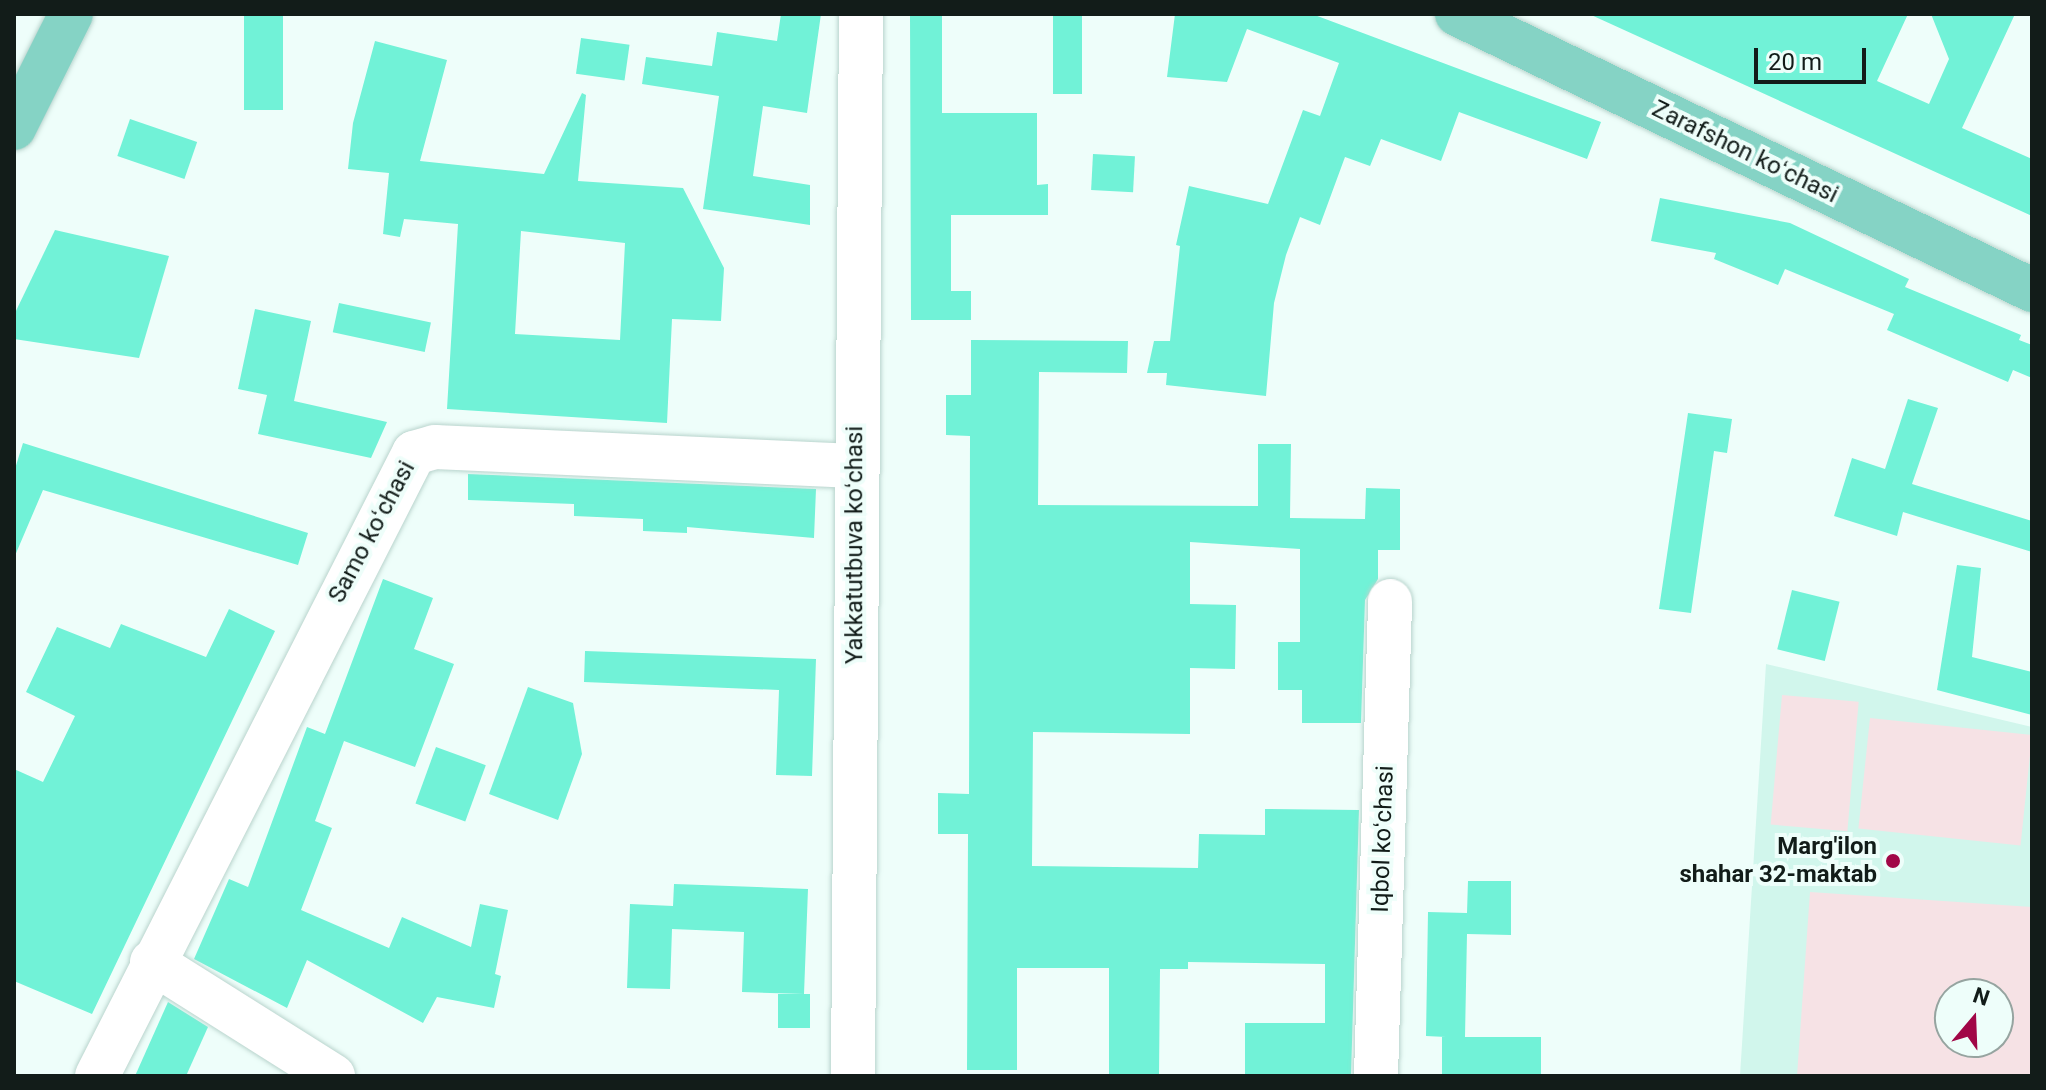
<!DOCTYPE html>
<html>
<head>
<meta charset="utf-8">
<style>
  body { margin:0 }
  #map { position:relative; width:2046px; height:1090px; overflow:hidden; background:#eefefa; font-family:Roboto,sans-serif }
  div>[style] { position:absolute }
  [style*='--x'] { left:calc(var(--x)*1px); top:calc(var(--y)*1px); width:calc(var(--w)*1px); rotate:calc(var(--a)*1deg) }
  .built>* { inset:0; background:#d1f6ec }
  .green>* { inset:0; background:#f6e2e5; transform-origin:0 0 }
  .building>* { inset:0; background:#71f2d7; transform-origin:0 0 }
  .roads { filter:drop-shadow(0 0 2px #b9d4cd) drop-shadow(0 0 2px #b9d4cd) }
  .minor>* { height:44px; margin:-22px; padding:0 22px; transform-origin:22px; border-radius:22px; background:#fff }
  .major>* { height:44px; margin:-22px; padding:0 22px; transform-origin:22px; border-radius:22px; background:#85d3c5 }
  .dots>* { width:22px; height:22px; translate:-50% -50%; box-sizing:border-box; border:4px solid #eefefa; border-radius:50% }
  span { translate:-50% -50%; white-space:nowrap; text-align:center; line-height:1.15; -webkit-text-stroke:8px #eefefa; paint-order:stroke }
  .street-label { font-size:24px; color:#121c19 }
  .poi-label { font-size:24px; color:#121c19; font-weight:700 }
  .right { translate:-100% -50%; text-align:right }
  .frame { position:absolute; inset:0; border:16px solid #121c19; pointer-events:none }
  .north { position:absolute; left:1934px; top:978px; width:80px; height:80px; box-sizing:border-box; background:#eefefa; border:2px solid #96a4a0; border-radius:50%; rotate:19deg; font-size:22px; font-weight:700; line-height:32px; text-align:center; color:#121c19 }
  .north::after { content:''; display:block; margin:auto; width:28px; height:36px; background:#a10747; clip-path:polygon(50% 0,100% 100%,50% 72%,0 100%) }
  .scale { position:absolute; left:1754px; top:48px; width:112px; height:36px; box-sizing:border-box; border:4px solid #121c19; border-top:0; padding-left:10px; font-size:24px; line-height:28px; white-space:nowrap; color:#121c19; -webkit-text-stroke:6px #eefefa; paint-order:stroke }
</style>
</head>
<body>
<div id="map">
  <div class="built">
    <div style="clip-path:polygon(evenodd,1766px 664px,2032px 727px,2032px 1076px,1740px 1076px,1766px 664px,1950px 994px,1998px 994px,1998px 1042px,1950px 1042px,1950px 994px)"></div>
  </div>
  <div class="green">
    <div style="left:1782px;top:695px;width:77px;height:130px;rotate:5deg"></div>
    <div style="left:1870px;top:718px;width:163px;height:111px;rotate:6deg"></div>
    <div style="clip-path:polygon(evenodd,1810px 892px,2032px 907px,2032px 1076px,1797px 1076px,1810px 892px,1950px 994px,1998px 994px,1998px 1042px,1950px 1042px,1950px 994px)"></div>
  </div>
  <div class="building">
    <div style="left:244px;top:14px;width:39px;height:96px"></div>
    <div style="clip-path:polygon(781px 14px,821px 14px,807px 113px,763px 106px,753px 176px,810px 185px,810px 225px,703px 209px,719px 96px,642px 84px,646px 57px,712px 66px,717px 32px,777px 41px)"></div>
    <div style="clip-path:polygon(910px 14px,942px 14px,942px 113px,1037px 113px,1037px 185px,1048px 184px,1048px 215px,951px 215px,951px 291px,971px 291px,971px 320px,911px 320px)"></div>
    <div style="left:1053px;top:14px;width:29px;height:80px"></div>
    <div style="clip-path:polygon(1175px 14px,1312px 14px,1601px 122px,1587px 159px,1459px 112px,1441px 161px,1381px 139px,1370px 166px,1345px 157px,1320px 225px,1300px 217px,1286px 255px,1274px 303px,1266px 396px,1166px 385px,1167px 373px,1147px 373px,1154px 341px,1170px 341px,1180px 246px,1176px 245px,1189px 186px,1268px 204px,1303px 110px,1320px 116px,1339px 63px,1247px 29px,1227px 82px,1167px 77px)"></div>
    <div style="clip-path:polygon(1589px 14px,1908px 14px,1877px 81px,1929px 104px,1949px 59px,1931px 14px,2015px 14px,1962px 128px,2032px 159px,2032px 216px)"></div>
    <div style="left:581px;top:38px;width:49px;height:36px;rotate:8deg"></div>
    <div style="clip-path:polygon(evenodd,375px 41px,447px 60px,420px 161px,544px 174px,582px 93px,586px 95px,578px 181px,683px 188px,724px 268px,721px 321px,672px 319px,667px 423px,447px 409px,458px 224px,404px 219px,400px 237px,383px 234px,389px 173px,348px 169px,353px 123px,375px 41px,521px 231px,625px 243px,620px 340px,515px 334px,521px 231px)"></div>
    <div style="left:130px;top:119px;width:71px;height:39px;rotate:19deg"></div>
    <div style="left:1093px;top:154px;width:42px;height:36px;rotate:3deg"></div>
    <div style="clip-path:polygon(1660px 198px,1790px 223px,1909px 279px,1905px 287px,2021px 335px,2019px 340px,2032px 345px,2032px 378px,2013px 370px,2008px 382px,1887px 330px,1894px 314px,1785px 269px,1778px 285px,1714px 259px,1716px 253px,1651px 241px)"></div>
    <div style="clip-path:polygon(55px 230px,169px 256px,139px 358px,14px 339px,14px 315px)"></div>
    <div style="left:339px;top:303px;width:94px;height:30px;rotate:12deg"></div>
    <div style="clip-path:polygon(255px 309px,311px 321px,294px 401px,387px 422px,371px 458px,258px 434px,267px 395px,238px 389px)"></div>
    <div style="clip-path:polygon(971px 340px,1128px 341px,1127px 373px,1039px 372px,1038px 505px,1258px 506px,1258px 444px,1291px 444px,1290px 518px,1365px 519px,1366px 488px,1400px 489px,1400px 550px,1378px 550px,1378px 579px,1365px 600px,1361px 723px,1302px 723px,1302px 690px,1278px 690px,1278px 642px,1300px 642px,1300px 549px,1190px 542px,1190px 604px,1236px 605px,1235px 669px,1190px 668px,1190px 734px,1033px 732px,1032px 866px,1198px 868px,1199px 834px,1265px 835px,1265px 809px,1359px 810px,1351px 1076px,1245px 1076px,1245px 1023px,1325px 1023px,1325px 964px,1188px 962px,1188px 969px,1160px 969px,1159px 1076px,1109px 1076px,1109px 968px,1017px 968px,1017px 1070px,967px 1070px,968px 834px,938px 834px,938px 793px,969px 794px,970px 436px,946px 435px,946px 395px,971px 395px)"></div>
    <div style="clip-path:polygon(1908px 399px,1938px 408px,1912px 484px,2032px 521px,2032px 552px,1903px 512px,1897px 536px,1834px 516px,1852px 458px,1885px 469px)"></div>
    <div style="clip-path:polygon(1688px 413px,1732px 419px,1727px 453px,1714px 451px,1691px 613px,1659px 609px)"></div>
    <div style="clip-path:polygon(23px 443px,308px 533px,298px 565px,43px 490px,14px 558px,14px 472px)"></div>
    <div style="clip-path:polygon(468px 474px,816px 489px,814px 538px,687px 527px,687px 533px,643px 531px,643px 519px,574px 516px,574px 504px,468px 500px)"></div>
    <div style="clip-path:polygon(1957px 565px,1981px 568px,1972px 657px,2032px 672px,2032px 715px,1937px 690px)"></div>
    <div style="clip-path:polygon(383px 579px,433px 598px,414px 649px,454px 664px,415px 767px,344px 741px,315px 821px,332px 828px,301px 910px,389px 948px,402px 917px,471px 947px,480px 904px,508px 910px,495px 974px,501px 976px,494px 1008px,437px 997px,423px 1023px,307px 960px,287px 1008px,194px 959px,229px 879px,248px 887px,307px 727px,325px 734px)"></div>
    <div style="left:1792px;top:590px;width:49px;height:61px;rotate:14deg"></div>
    <div style="clip-path:polygon(229px 609px,275px 631px,92px 1014px,14px 981px,14px 769px,43px 782px,75px 716px,26px 692px,57px 627px,110px 648px,121px 624px,206px 657px)"></div>
    <div style="clip-path:polygon(585px 651px,816px 659px,812px 776px,776px 775px,779px 690px,584px 682px)"></div>
    <div style="clip-path:polygon(528px 687px,573px 703px,582px 754px,558px 820px,489px 794px)"></div>
    <div style="left:436px;top:747px;width:53px;height:60px;rotate:20deg"></div>
    <div style="clip-path:polygon(1468px 881px,1511px 881px,1511px 935px,1467px 934px,1465px 1037px,1541px 1037px,1541px 1076px,1442px 1076px,1442px 1037px,1446px 1037px,1426px 1036px,1428px 912px,1467px 913px)"></div>
    <div style="clip-path:polygon(674px 884px,808px 889px,804px 994px,742px 992px,744px 932px,672px 929px,670px 989px,627px 988px,630px 904px,673px 906px)"></div>
    <div style="left:778px;top:994px;width:32px;height:34px"></div>
    <div style="clip-path:polygon(168px 1002px,208px 1027px,186px 1076px,135px 1076px)"></div>
  </div>
  <div class="roads">
    <div class="minor">
      <div style="--x:152;--y:962;--w:214;--a:32.2"></div>
      <div style="--x:97;--y:1076;--w:699;--a:-63.03"></div>
      <div style="--x:414;--y:453;--w:22;--a:-16"></div>
      <div style="--x:435;--y:447;--w:420;--a:2.6"></div>
      <div style="--x:853;--y:1076;--w:1062;--a:-89.57"></div>
      <div style="--x:1376;--y:1076;--w:475;--a:-88.3"></div>
    </div>
    <div class="major">
      <div style="--x:1457;--y:14;--w:638;--a:25.64"></div>
      <div style="--x:14;--y:128;--w:127;--a:-63.4"></div>
    </div>
  </div>
  <div class="dots">
    <div style="left:1893px;top:861px;background:#a10747"></div>
  </div>
  <div class="street-label">
    <span style="left:1745px;top:152px;rotate:26deg">Zarafshon koʻchasi</span>
    <span style="left:372px;top:532px;rotate:-62deg">Samo koʻchasi</span>
    <span style="left:855px;top:545px;rotate:-90deg">Yakkatutbuva koʻchasi</span>
    <span style="left:1383px;top:839px;rotate:-88deg">Iqbol koʻchasi</span>
  </div>
  <div class="poi-label">
    <span class="right" style="left:1877px;top:861px">Marg'ilon<br>shahar 32-maktab</span>
  </div>
  <div class="frame"></div>
  <div class="north">N</div>
  <div class="scale">20 m</div>
</div>
</body>
</html>
